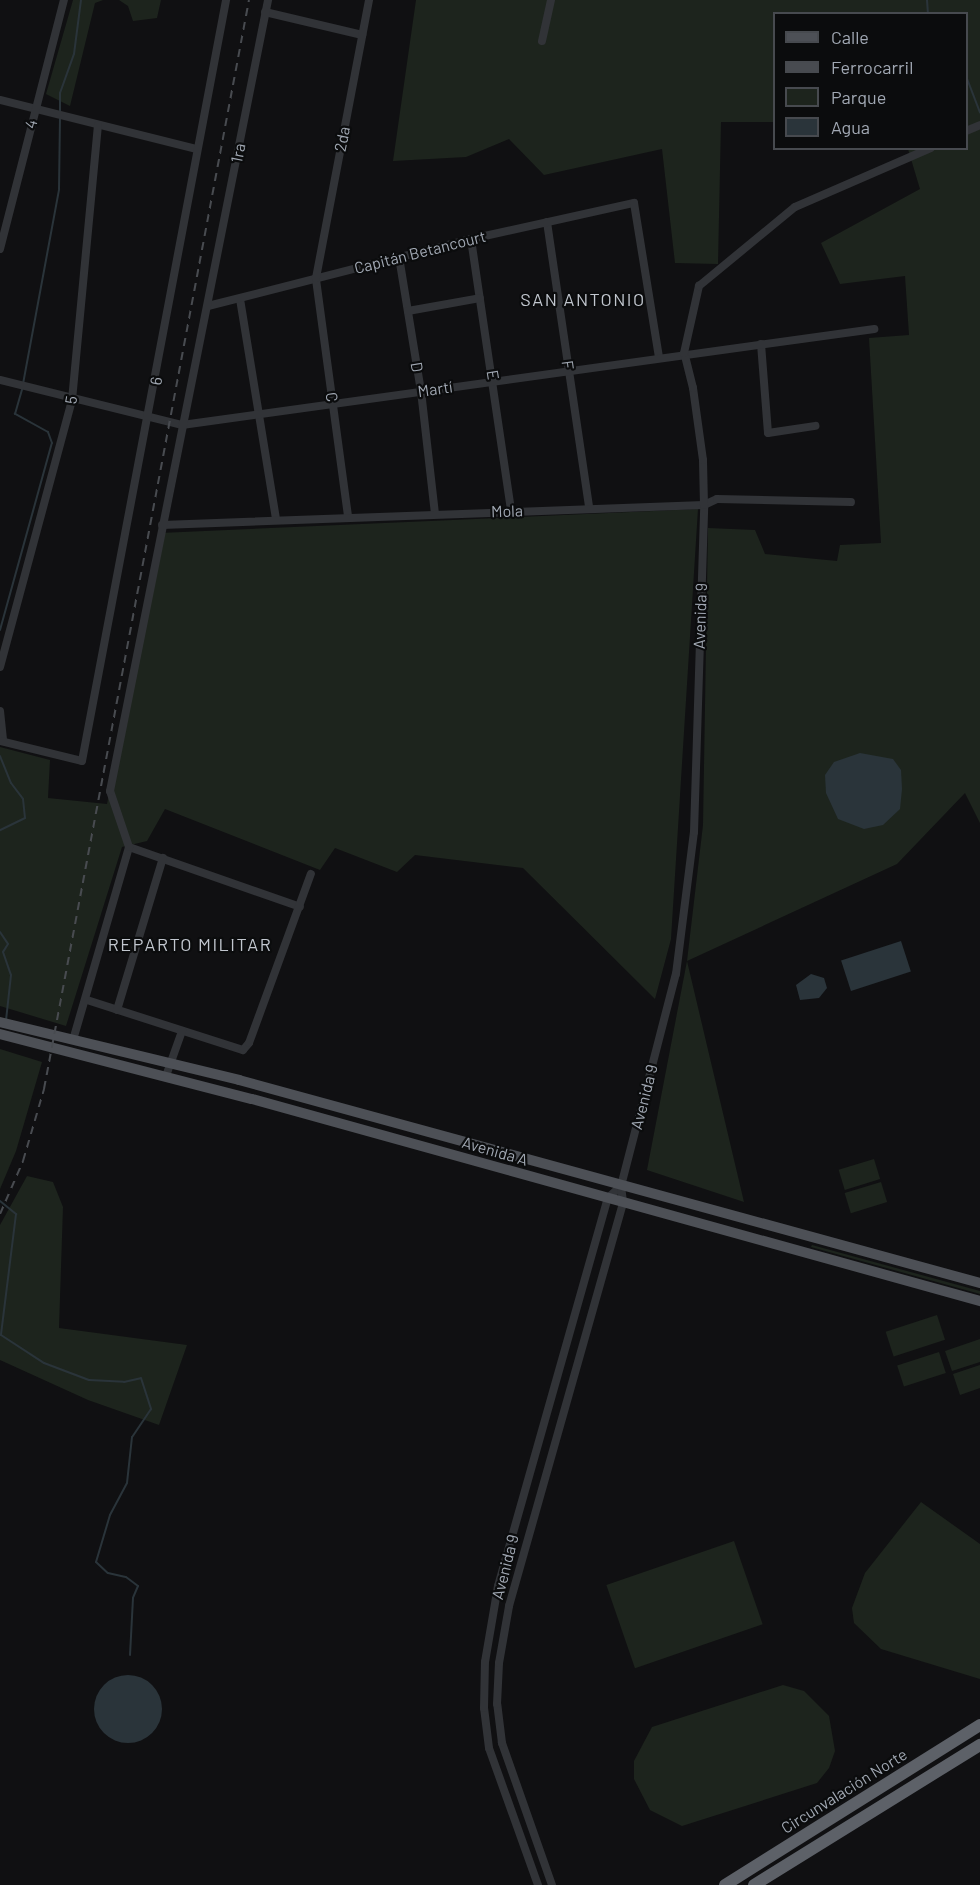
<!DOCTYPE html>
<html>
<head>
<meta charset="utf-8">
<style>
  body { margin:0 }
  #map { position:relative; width:980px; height:1885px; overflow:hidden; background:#101012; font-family:Barlow,sans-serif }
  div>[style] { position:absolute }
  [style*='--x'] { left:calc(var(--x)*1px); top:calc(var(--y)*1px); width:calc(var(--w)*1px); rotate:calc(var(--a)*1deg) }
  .green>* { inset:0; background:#1d241d; transform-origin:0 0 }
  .water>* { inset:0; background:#2a343a; transform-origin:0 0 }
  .round { border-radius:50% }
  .stream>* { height:2px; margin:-1px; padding:0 1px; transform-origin:1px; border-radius:1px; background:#2a343a }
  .minor>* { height:8px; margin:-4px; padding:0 4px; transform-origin:4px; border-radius:4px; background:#313337 }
  .major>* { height:10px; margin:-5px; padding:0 5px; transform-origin:5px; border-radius:5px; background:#4d5056 }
  .highway>* { height:12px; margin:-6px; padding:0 6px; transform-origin:6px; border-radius:6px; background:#5d6168 }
  .rail>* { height:2px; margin-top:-1px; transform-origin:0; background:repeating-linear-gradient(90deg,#484b50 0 8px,transparent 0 14px) }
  span { translate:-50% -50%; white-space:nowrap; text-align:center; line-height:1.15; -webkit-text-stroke:4.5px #0b0c0d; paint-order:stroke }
  .street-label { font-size:16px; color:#a1a8b3 }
  .neighbourhood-label { font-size:18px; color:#c2c7cf; letter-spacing:1.5px }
  .legend { position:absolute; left:773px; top:12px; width:195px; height:138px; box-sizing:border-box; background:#0b0c0d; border:2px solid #474a4f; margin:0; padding:8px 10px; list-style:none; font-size:18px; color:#a1a8b3 }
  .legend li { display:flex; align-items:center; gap:12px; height:30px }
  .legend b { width:30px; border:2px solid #474a4f }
</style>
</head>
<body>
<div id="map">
  <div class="green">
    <div style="clip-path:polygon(73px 0,103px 0,95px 3px,70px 106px,46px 94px)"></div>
    <div style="clip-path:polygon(119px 0,161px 0,157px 18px,133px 21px,128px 6px)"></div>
    <div style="clip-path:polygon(416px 0,980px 0,980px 823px,965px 793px,897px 864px,687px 961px,744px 1202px,647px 1170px,687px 961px,703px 825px,708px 528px,755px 530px,765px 554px,837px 561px,840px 545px,881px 543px,869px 338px,909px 335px,905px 276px,840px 284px,821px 243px,920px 189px,908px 149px,966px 148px,966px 14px,774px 14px,774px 122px,721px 122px,718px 264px,675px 263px,662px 149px,544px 175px,509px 139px,466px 157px,393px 161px)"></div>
    <div style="clip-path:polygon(698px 509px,671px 939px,655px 999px,523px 868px,415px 855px,397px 872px,335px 848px,320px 870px,165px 809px,147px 841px,122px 847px,66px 1026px,0 1006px,0 747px,50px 760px,48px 798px,107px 804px,160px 533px)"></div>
    <div style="clip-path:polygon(0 1049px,42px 1062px,16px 1151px,0 1189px)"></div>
    <div style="left:874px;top:1159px;width:21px;height:37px;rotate:73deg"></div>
    <div style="clip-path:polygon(27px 1176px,53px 1182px,63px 1207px,59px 1328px,187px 1345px,159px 1425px,88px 1400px,0 1360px,0 1225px)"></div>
    <div style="left:881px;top:1182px;width:21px;height:38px;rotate:73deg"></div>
    <div style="clip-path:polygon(812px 1245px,980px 1291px,980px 1294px,811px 1247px)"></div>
    <div style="left:937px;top:1315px;width:26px;height:54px;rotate:72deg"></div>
    <div style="clip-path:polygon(980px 1339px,980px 1362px,952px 1371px,945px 1351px)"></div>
    <div style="left:939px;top:1352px;width:22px;height:44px;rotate:72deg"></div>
    <div style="clip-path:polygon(980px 1365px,980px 1388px,960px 1395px,953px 1374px)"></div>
    <div style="clip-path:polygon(921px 1502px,980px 1544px,980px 1679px,881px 1649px,854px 1623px,852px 1608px,865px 1573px)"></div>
    <div style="left:734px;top:1541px;width:88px;height:135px;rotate:71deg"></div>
    <div style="clip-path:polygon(783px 1685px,804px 1691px,829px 1716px,835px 1751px,829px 1768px,817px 1783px,682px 1826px,650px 1810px,634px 1779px,634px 1761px,652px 1727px)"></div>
  </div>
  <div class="water">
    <div style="clip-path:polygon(860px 753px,893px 759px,901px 770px,902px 789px,900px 809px,883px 825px,864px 829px,838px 819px,826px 793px,825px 775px,834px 762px)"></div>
    <div style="left:901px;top:941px;width:32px;height:63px;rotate:72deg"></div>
    <div style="clip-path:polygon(811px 974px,824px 978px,827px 988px,819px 998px,800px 1000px,796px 985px)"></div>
    <div class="round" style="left:94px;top:1675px;width:68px;height:68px"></div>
  </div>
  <div class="stream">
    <div style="--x:927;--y:0;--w:14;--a:86"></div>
    <div style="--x:966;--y:76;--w:39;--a:69"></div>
    <div style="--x:60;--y:111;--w:18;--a:-90"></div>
    <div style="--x:60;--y:93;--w:41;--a:-70.3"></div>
    <div style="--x:74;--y:54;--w:54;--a:-82.6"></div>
    <div style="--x:23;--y:384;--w:198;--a:-79.5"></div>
    <div style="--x:59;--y:189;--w:72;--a:-89.2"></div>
    <div style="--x:0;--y:630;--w:194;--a:-74.5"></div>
    <div style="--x:52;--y:443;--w:12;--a:-110"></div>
    <div style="--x:48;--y:432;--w:38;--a:-151"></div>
    <div style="--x:15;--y:414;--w:26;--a:-74"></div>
    <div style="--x:0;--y:756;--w:29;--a:68"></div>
    <div style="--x:11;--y:783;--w:20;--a:53"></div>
    <div style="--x:23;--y:799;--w:19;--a:84"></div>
    <div style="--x:25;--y:818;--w:28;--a:154"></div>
    <div style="--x:0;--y:932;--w:14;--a:56"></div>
    <div style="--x:8;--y:944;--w:9;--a:122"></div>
    <div style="--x:3;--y:952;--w:24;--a:71"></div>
    <div style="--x:11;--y:975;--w:45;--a:96.3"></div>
    <div style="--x:0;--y:1201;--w:21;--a:39"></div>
    <div style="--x:16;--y:1214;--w:122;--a:97.1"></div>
    <div style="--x:1;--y:1335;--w:51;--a:33.1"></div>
    <div style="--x:44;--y:1363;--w:48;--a:20.7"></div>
    <div style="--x:89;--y:1380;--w:35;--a:3"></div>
    <div style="--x:124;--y:1382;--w:17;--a:-13"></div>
    <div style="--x:141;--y:1378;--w:33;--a:72"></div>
    <div style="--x:151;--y:1409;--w:34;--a:124"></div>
    <div style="--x:132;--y:1437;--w:46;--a:96.2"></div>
    <div style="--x:127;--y:1483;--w:36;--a:118"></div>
    <div style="--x:110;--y:1515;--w:49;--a:106.6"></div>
    <div style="--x:96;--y:1562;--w:16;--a:43"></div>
    <div style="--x:108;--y:1573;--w:18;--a:13"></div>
    <div style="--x:126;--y:1577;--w:15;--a:37"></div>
    <div style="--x:138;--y:1586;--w:13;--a:113"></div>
    <div style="--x:133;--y:1598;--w:57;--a:93"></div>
  </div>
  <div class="minor">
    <div style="--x:265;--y:12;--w:100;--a:13.3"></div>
    <div style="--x:542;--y:41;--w:42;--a:-77.6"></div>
    <div style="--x:0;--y:100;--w:203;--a:14"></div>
    <div style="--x:966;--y:131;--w:15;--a:-23"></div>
    <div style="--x:547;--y:222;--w:289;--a:81.6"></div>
    <div style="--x:471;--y:239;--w:275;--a:81.6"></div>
    <div style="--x:0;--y:249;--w:257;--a:-75.6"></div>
    <div style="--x:399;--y:257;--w:136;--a:80.7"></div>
    <div style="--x:421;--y:391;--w:123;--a:83.5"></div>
    <div style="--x:240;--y:299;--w:222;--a:80.7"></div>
    <div style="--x:208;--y:306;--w:271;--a:-14.3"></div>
    <div style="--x:471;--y:239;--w:167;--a:-12.5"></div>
    <div style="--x:634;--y:203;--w:156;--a:80.8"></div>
    <div style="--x:408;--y:311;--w:73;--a:-10.2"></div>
    <div style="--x:761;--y:344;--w:89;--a:85.5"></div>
    <div style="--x:768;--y:433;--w:48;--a:-8.5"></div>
    <div style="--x:0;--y:380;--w:187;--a:13.9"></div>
    <div style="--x:182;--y:425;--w:699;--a:-7.9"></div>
    <div style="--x:348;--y:516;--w:240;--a:-97.7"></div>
    <div style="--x:316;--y:278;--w:283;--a:-79.2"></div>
    <div style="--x:162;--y:525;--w:542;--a:-2.11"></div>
    <div style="--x:704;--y:505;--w:14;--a:-25"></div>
    <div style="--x:717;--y:499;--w:134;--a:1.3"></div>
    <div style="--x:0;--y:667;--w:277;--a:-74.9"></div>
    <div style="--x:72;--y:400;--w:276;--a:-84.6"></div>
    <div style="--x:0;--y:711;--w:30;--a:84"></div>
    <div style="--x:0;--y:741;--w:84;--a:13.7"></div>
    <div style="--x:82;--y:761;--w:775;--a:-79.28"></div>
    <div style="--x:129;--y:847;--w:181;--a:19.3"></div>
    <div style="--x:87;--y:1000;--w:164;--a:17.8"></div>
    <div style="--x:243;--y:1050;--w:9;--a:-49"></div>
    <div style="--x:249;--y:1043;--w:180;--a:-69.9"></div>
    <div style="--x:117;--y:1010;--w:159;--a:-73.2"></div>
    <div style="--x:73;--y:1040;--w:201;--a:-73.8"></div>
    <div style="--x:129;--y:847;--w:59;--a:-108.7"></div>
    <div style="--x:110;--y:791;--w:807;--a:-78.7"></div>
    <div style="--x:166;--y:1076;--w:48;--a:-70.4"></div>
    <div style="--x:538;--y:1885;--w:145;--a:-109.7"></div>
    <div style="--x:489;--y:1748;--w:40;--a:-97.1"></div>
    <div style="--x:484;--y:1708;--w:46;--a:-88.8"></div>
    <div style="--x:485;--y:1662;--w:77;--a:-80.3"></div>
    <div style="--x:498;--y:1586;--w:403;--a:-74.2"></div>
    <div style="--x:608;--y:1198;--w:18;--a:-43"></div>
    <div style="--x:552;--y:1885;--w:151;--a:-109.4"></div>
    <div style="--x:502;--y:1743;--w:39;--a:-97"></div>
    <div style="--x:497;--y:1704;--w:41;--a:-87.2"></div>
    <div style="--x:499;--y:1663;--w:58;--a:-80"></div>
    <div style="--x:509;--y:1606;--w:420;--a:-74.2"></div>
    <div style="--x:623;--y:1202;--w:16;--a:-97"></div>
    <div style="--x:621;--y:1186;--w:219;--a:-75.5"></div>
    <div style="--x:676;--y:974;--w:143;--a:-82.8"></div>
    <div style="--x:694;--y:832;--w:327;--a:-88.2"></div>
    <div style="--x:704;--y:505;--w:45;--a:-91.3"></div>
    <div style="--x:703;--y:460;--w:73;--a:-97.9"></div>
    <div style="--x:693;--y:388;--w:36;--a:-104"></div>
    <div style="--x:684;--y:353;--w:69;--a:-77.4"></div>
    <div style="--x:699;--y:286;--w:124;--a:-39.5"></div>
    <div style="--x:795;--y:207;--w:148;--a:-23.5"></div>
  </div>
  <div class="major">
    <div style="--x:0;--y:1022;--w:246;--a:13.6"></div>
    <div style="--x:239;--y:1080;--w:768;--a:15.32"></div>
    <div style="--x:0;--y:1034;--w:260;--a:14.5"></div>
    <div style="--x:252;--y:1099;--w:756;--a:15.51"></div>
  </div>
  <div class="highway">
    <div style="--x:725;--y:1885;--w:301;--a:-32.1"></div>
    <div style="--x:754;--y:1885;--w:266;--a:-31.8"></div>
  </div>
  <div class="rail">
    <div style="--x:0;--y:1214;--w:58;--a:-66.5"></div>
    <div style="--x:23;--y:1161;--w:75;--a:-73.7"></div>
    <div style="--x:44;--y:1089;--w:1108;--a:-79.34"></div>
  </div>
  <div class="street-label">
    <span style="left:31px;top:124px;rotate:-76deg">4</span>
    <span style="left:342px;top:139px;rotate:-79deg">2da</span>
    <span style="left:238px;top:153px;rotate:-79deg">1ra</span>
    <span style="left:420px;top:252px;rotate:-14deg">Capitán Betancourt</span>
    <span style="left:568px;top:365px;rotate:82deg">F</span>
    <span style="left:417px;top:367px;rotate:81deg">D</span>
    <span style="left:493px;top:375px;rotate:81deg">E</span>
    <span style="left:156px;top:381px;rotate:-80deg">6</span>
    <span style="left:435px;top:389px;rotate:-8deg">Martí</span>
    <span style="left:332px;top:397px;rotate:82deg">C</span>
    <span style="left:71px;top:400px;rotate:-80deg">5</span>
    <span style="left:507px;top:511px;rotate:-2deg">Mola</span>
    <span style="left:700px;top:616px;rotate:-88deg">Avenida 9</span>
    <span style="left:644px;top:1097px;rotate:-76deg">Avenida 9</span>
    <span style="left:495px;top:1151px;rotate:16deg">Avenida A</span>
    <span style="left:505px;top:1567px;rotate:-76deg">Avenida 9</span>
    <span style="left:844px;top:1791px;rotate:-32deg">Circunvalación Norte</span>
  </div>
  <div class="neighbourhood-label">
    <span style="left:583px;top:299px">SAN ANTONIO</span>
    <span style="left:190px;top:944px">REPARTO MILITAR</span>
  </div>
  <ul class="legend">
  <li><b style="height:8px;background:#4d5056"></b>Calle</li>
  <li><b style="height:8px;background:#484b50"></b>Ferrocarril</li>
  <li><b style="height:16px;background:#1d241d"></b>Parque</li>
  <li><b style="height:16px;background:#2a343a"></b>Agua</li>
  </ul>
</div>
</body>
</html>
